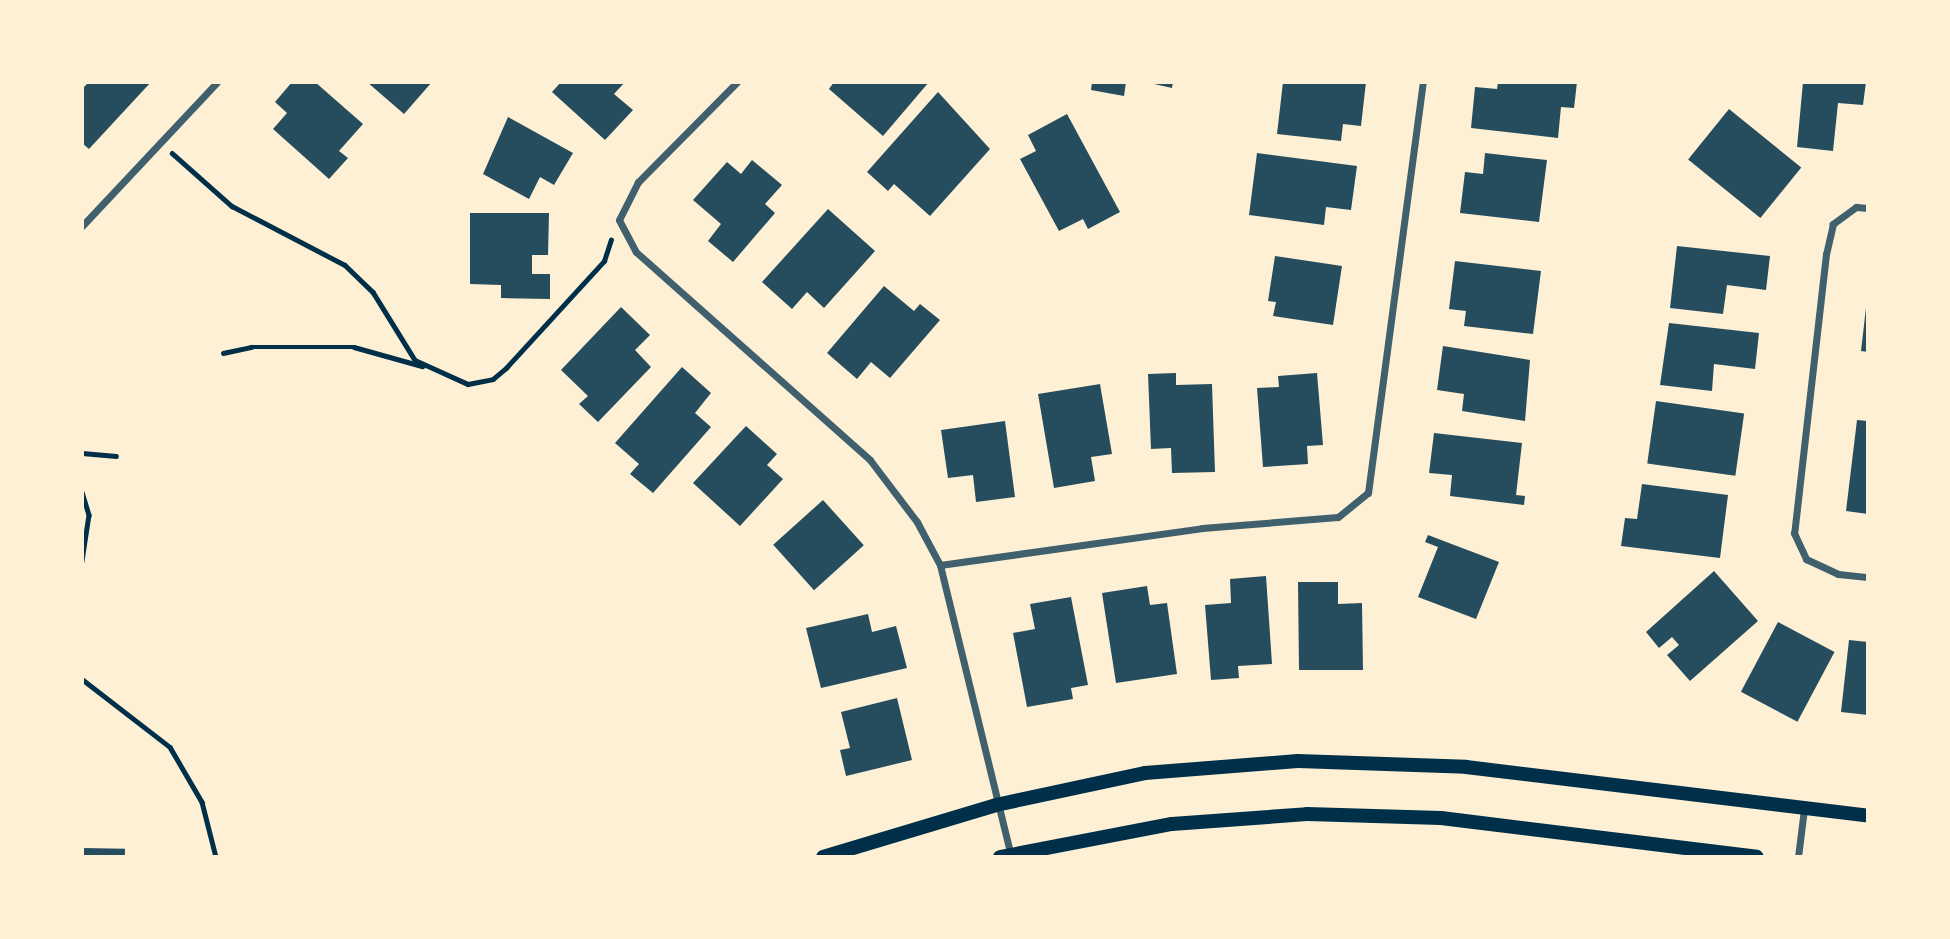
<!DOCTYPE html>
<html>
<head>
<meta charset="utf-8">
<style>
  body { margin:0 }
  #map { position:relative; width:1950px; height:939px; overflow:hidden; background:#fdf0d5; font-family:Commissioner,sans-serif }
  div>[style] { position:absolute }
  [style*='--x'] { left:calc(var(--x)*1px); top:calc(var(--y)*1px); width:calc(var(--w)*1px); rotate:calc(var(--a)*1deg) }
  .building>* { inset:0; background:#264d5e; transform-origin:0 0 }
  .path>* { height:4.5px; margin:-2.25px; padding:0 2.25px; transform-origin:2.25px; border-radius:2.25px; background:#003049 }
  .minor>* { height:7px; margin:-3.5px; padding:0 3.5px; transform-origin:3.5px; border-radius:3.5px; background:#3f606c }
  .secondary>* { height:14px; margin:-7px; padding:0 7px; transform-origin:7px; border-radius:7px; background:#003049 }
  span { translate:-50% -50%; white-space:nowrap; text-align:center; line-height:1.15; -webkit-text-stroke:6px #fdf0d5; paint-order:stroke }
  .frame { position:absolute; inset:0; border:84px solid #fdf0d5; pointer-events:none }
</style>
</head>
<body>
<div id="map">
  <div class="building">
    <div style="clip-path:polygon(89px 82px,151px 82px,89px 149px,82px 143px,82px 89px)"></div>
    <div style="clip-path:polygon(292px 82px,315px 82px,363px 124px,339px 151px,348px 158px,329px 179px,273px 129px,287px 113px,275px 102px)"></div>
    <div style="clip-path:polygon(367px 82px,432px 82px,404px 114px)"></div>
    <div style="clip-path:polygon(561px 82px,625px 82px,614px 94px,633px 110px,605px 140px,552px 92px)"></div>
    <div style="clip-path:polygon(834px 82px,929px 82px,883px 136px,829px 89px)"></div>
    <div style="clip-path:polygon(1092px 82px,1126px 82px,1124px 96px,1091px 90px)"></div>
    <div style="clip-path:polygon(1145px 82px,1173px 82px,1172px 88px)"></div>
    <div style="clip-path:polygon(1283px 82px,1366px 82px,1361px 126px,1343px 124px,1341px 141px,1277px 134px)"></div>
    <div style="clip-path:polygon(1498px 82px,1577px 82px,1574px 108px,1561px 107px,1558px 138px,1471px 128px,1475px 87px,1497px 89px)"></div>
    <div style="clip-path:polygon(1803px 82px,1866px 82px,1863px 105px,1838px 103px,1833px 151px,1797px 147px)"></div>
    <div style="clip-path:polygon(938px 92px,990px 149px,930px 216px,894px 184px,888px 191px,867px 172px)"></div>
    <div style="left:1729px;top:109px;width:93px;height:65px;rotate:39deg"></div>
    <div style="clip-path:polygon(1067px 114px,1120px 212px,1088px 229px,1083px 219px,1059px 231px,1020px 159px,1036px 151px,1028px 135px)"></div>
    <div style="clip-path:polygon(508px 117px,573px 153px,554px 185px,540px 177px,529px 199px,483px 174px)"></div>
    <div style="clip-path:polygon(1257px 153px,1357px 166px,1351px 210px,1326px 207px,1324px 225px,1249px 215px)"></div>
    <div style="clip-path:polygon(1485px 153px,1547px 160px,1539px 222px,1460px 213px,1465px 172px,1483px 174px)"></div>
    <div style="clip-path:polygon(752px 160px,782px 185px,765px 204px,775px 213px,733px 262px,708px 241px,721px 224px,693px 200px,727px 162px,741px 174px)"></div>
    <div style="clip-path:polygon(828px 209px,875px 251px,824px 308px,807px 292px,792px 309px,762px 282px)"></div>
    <div style="clip-path:polygon(470px 213px,549px 213px,548px 255px,532px 255px,532px 274px,550px 274px,550px 299px,501px 298px,501px 285px,470px 284px)"></div>
    <div style="clip-path:polygon(1677px 246px,1770px 256px,1766px 290px,1727px 285px,1723px 314px,1670px 308px)"></div>
    <div style="clip-path:polygon(1275px 256px,1342px 266px,1333px 325px,1273px 316px,1276px 302px,1268px 301px)"></div>
    <div style="clip-path:polygon(1455px 261px,1541px 271px,1533px 334px,1464px 326px,1466px 311px,1449px 309px)"></div>
    <div style="clip-path:polygon(884px 286px,914px 311px,920px 304px,940px 320px,890px 378px,871px 362px,857px 379px,827px 353px)"></div>
    <div style="clip-path:polygon(621px 307px,650px 335px,635px 350px,651px 367px,598px 422px,579px 404px,588px 396px,561px 370px)"></div>
    <div style="clip-path:polygon(1866px 308px,1868px 308px,1868px 352px,1861px 351px)"></div>
    <div style="clip-path:polygon(1669px 323px,1759px 333px,1755px 369px,1714px 364px,1712px 391px,1660px 385px)"></div>
    <div style="clip-path:polygon(1443px 346px,1530px 360px,1525px 421px,1462px 411px,1464px 394px,1437px 390px)"></div>
    <div style="clip-path:polygon(682px 367px,711px 393px,695px 413px,711px 427px,653px 493px,630px 474px,639px 464px,615px 443px)"></div>
    <div style="clip-path:polygon(1176px 373px,1176px 385px,1212px 384px,1215px 472px,1172px 473px,1171px 448px,1151px 449px,1148px 374px)"></div>
    <div style="clip-path:polygon(1317px 373px,1323px 445px,1307px 446px,1308px 464px,1263px 467px,1257px 388px,1279px 387px,1278px 376px)"></div>
    <div style="clip-path:polygon(1100px 384px,1112px 454px,1091px 457px,1095px 481px,1054px 488px,1038px 394px)"></div>
    <div style="left:1656px;top:401px;width:89px;height:63px;rotate:8deg"></div>
    <div style="clip-path:polygon(1857px 420px,1868px 421px,1868px 514px,1846px 511px)"></div>
    <div style="clip-path:polygon(1005px 421px,1015px 497px,976px 502px,973px 475px,948px 478px,941px 430px)"></div>
    <div style="clip-path:polygon(746px 426px,777px 454px,767px 465px,783px 479px,740px 526px,693px 483px)"></div>
    <div style="clip-path:polygon(1434px 433px,1522px 443px,1516px 495px,1525px 496px,1524px 505px,1450px 496px,1452px 475px,1429px 473px)"></div>
    <div style="clip-path:polygon(1642px 484px,1728px 495px,1720px 558px,1621px 546px,1625px 518px,1637px 519px)"></div>
    <div style="left:823px;top:500px;width:61px;height:67px;rotate:48deg"></div>
    <div style="clip-path:polygon(1428px 535px,1499px 562px,1476px 619px,1418px 597px,1438px 547px,1425px 542px)"></div>
    <div style="clip-path:polygon(1714px 571px,1758px 621px,1690px 681px,1667px 655px,1679px 645px,1672px 637px,1659px 648px,1646px 632px)"></div>
    <div style="clip-path:polygon(1266px 576px,1272px 664px,1238px 666px,1239px 678px,1211px 680px,1205px 605px,1231px 603px,1230px 579px)"></div>
    <div style="clip-path:polygon(1298px 582px,1338px 582px,1338px 604px,1362px 603px,1363px 670px,1299px 670px)"></div>
    <div style="clip-path:polygon(1147px 586px,1150px 605px,1167px 603px,1177px 674px,1116px 683px,1102px 593px)"></div>
    <div style="clip-path:polygon(1071px 597px,1088px 685px,1071px 688px,1073px 699px,1027px 707px,1013px 633px,1035px 629px,1030px 604px)"></div>
    <div style="clip-path:polygon(868px 614px,872px 632px,896px 626px,907px 668px,821px 688px,806px 628px)"></div>
    <div style="left:1778px;top:622px;width:64px;height:79px;rotate:28deg"></div>
    <div style="clip-path:polygon(1849px 640px,1868px 642px,1868px 715px,1841px 712px)"></div>
    <div style="clip-path:polygon(897px 698px,912px 760px,846px 776px,840px 750px,850px 748px,841px 712px)"></div>
    <div style="left:82px;top:848px;width:43px;height:9px;rotate:1deg"></div>
  </div>
  <div class="path">
    <div style="--x:172;--y:153;--w:80;--a:41.5"></div>
    <div style="--x:232;--y:206;--w:127;--a:27.6"></div>
    <div style="--x:345;--y:265;--w:39;--a:44"></div>
    <div style="--x:373;--y:292;--w:80;--a:58.3"></div>
    <div style="--x:415;--y:360;--w:58;--a:24.4"></div>
    <div style="--x:468;--y:384;--w:25;--a:-11"></div>
    <div style="--x:493;--y:379;--w:17;--a:-40"></div>
    <div style="--x:506;--y:368;--w:145;--a:-47.5"></div>
    <div style="--x:604;--y:261;--w:22;--a:-72"></div>
    <div style="--x:223;--y:353;--w:29;--a:-12"></div>
    <div style="--x:251;--y:347;--w:103;--a:0"></div>
    <div style="--x:354;--y:347;--w:71;--a:15.6"></div>
    <div style="--x:82;--y:453;--w:34;--a:5"></div>
    <div style="--x:82;--y:492;--w:24;--a:73"></div>
    <div style="--x:89;--y:515;--w:47;--a:98.7"></div>
    <div style="--x:82;--y:679;--w:111;--a:37.7"></div>
    <div style="--x:170;--y:747;--w:64;--a:59.8"></div>
    <div style="--x:202;--y:802;--w:57;--a:75.7"></div>
  </div>
  <div class="minor">
    <div style="--x:737;--y:82;--w:141;--a:134.7"></div>
    <div style="--x:638;--y:182;--w:42;--a:116.6"></div>
    <div style="--x:619;--y:220;--w:36;--a:62"></div>
    <div style="--x:636;--y:252;--w:313;--a:41.6"></div>
    <div style="--x:870;--y:460;--w:78;--a:52.8"></div>
    <div style="--x:917;--y:522;--w:49;--a:61.9"></div>
    <div style="--x:940;--y:565;--w:300;--a:76.3"></div>
    <div style="--x:1868;--y:208;--w:12;--a:-175"></div>
    <div style="--x:1856;--y:207;--w:29;--a:144"></div>
    <div style="--x:1833;--y:224;--w:31;--a:103"></div>
    <div style="--x:1826;--y:254;--w:281;--a:96.5"></div>
    <div style="--x:1794;--y:533;--w:29;--a:65"></div>
    <div style="--x:1806;--y:559;--w:35;--a:25"></div>
    <div style="--x:1838;--y:574;--w:30;--a:6"></div>
    <div style="--x:82;--y:226;--w:197;--a:-46.8"></div>
    <div style="--x:940;--y:565;--w:265;--a:-8"></div>
    <div style="--x:1202;--y:528;--w:136;--a:-4.6"></div>
    <div style="--x:1338;--y:517;--w:38;--a:-39"></div>
    <div style="--x:1368;--y:493;--w:415;--a:-82.4"></div>
    <div style="--x:1798;--y:857;--w:48;--a:-82.9"></div>
  </div>
  <div class="secondary">
    <div style="--x:823;--y:857;--w:181;--a:-16.7"></div>
    <div style="--x:996;--y:805;--w:152;--a:-12.1"></div>
    <div style="--x:1145;--y:773;--w:153;--a:-4.5"></div>
    <div style="--x:1298;--y:761;--w:168;--a:2"></div>
    <div style="--x:1466;--y:767;--w:405;--a:6.9"></div>
    <div style="--x:1000;--y:857;--w:175;--a:-10.9"></div>
    <div style="--x:1172;--y:824;--w:135;--a:-4.2"></div>
    <div style="--x:1307;--y:814;--w:134;--a:1.7"></div>
    <div style="--x:1441;--y:818;--w:318;--a:7"></div>
  </div>
  <div class="frame"></div>
</div>
</body>
</html>
